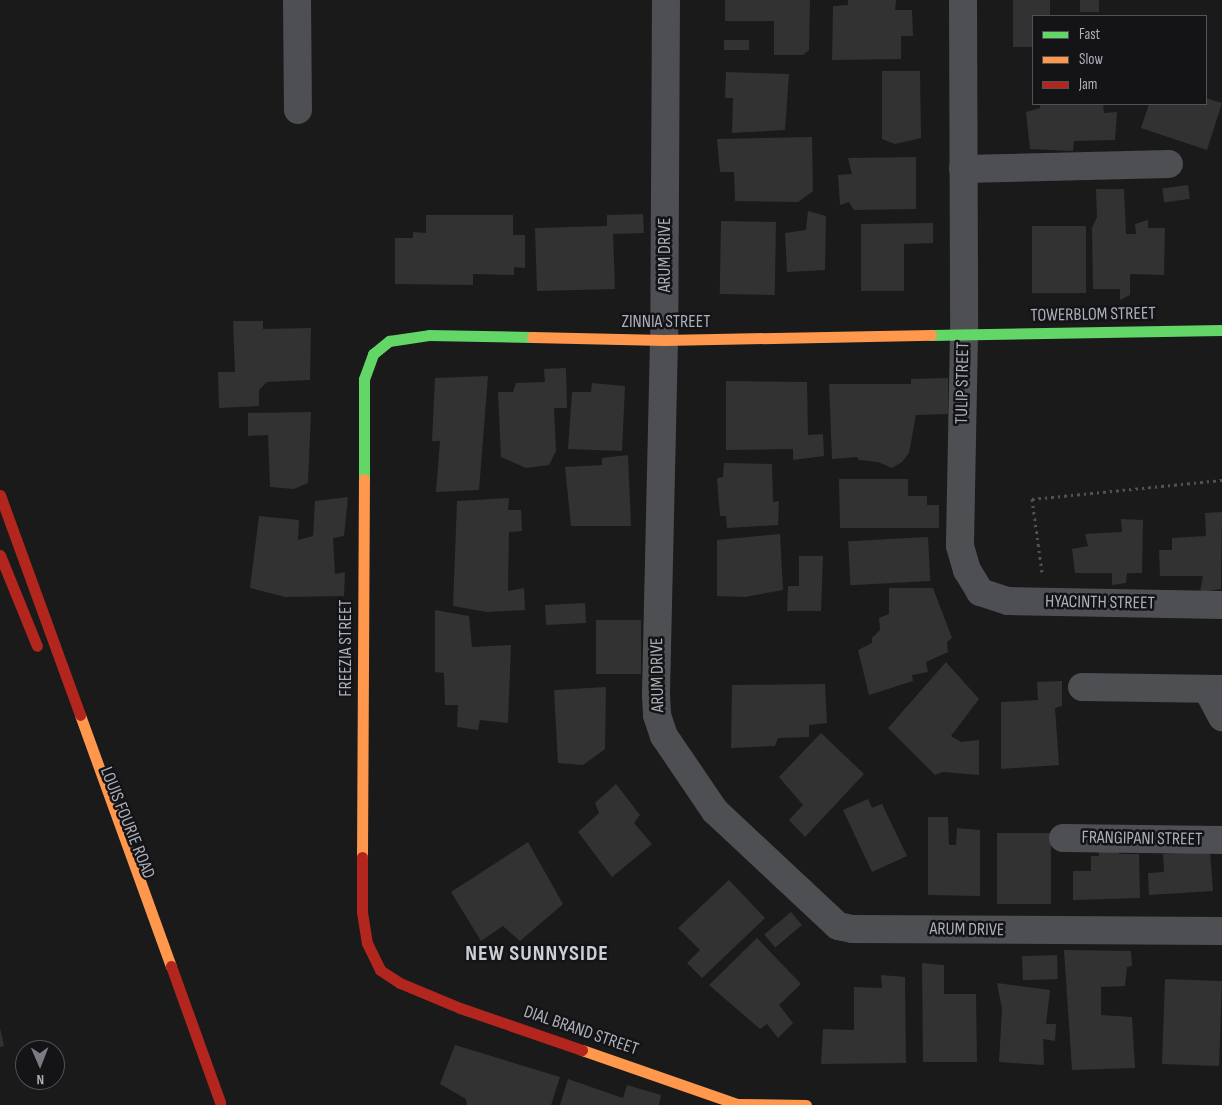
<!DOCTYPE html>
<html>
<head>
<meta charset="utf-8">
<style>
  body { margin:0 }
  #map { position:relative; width:1222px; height:1105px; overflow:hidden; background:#1a1a1a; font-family:"Sofia Sans Condensed",sans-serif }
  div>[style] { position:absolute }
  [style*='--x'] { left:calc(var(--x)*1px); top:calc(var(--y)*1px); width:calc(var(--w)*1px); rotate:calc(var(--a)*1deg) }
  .building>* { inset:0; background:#323232; transform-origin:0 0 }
  .path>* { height:3px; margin-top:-1.5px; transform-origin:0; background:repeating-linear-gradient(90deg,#505154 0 2.5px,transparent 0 6.5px) }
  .street>* { height:28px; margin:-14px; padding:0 14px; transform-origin:14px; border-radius:14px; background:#4e4f53 }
  .fast>* { height:11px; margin:-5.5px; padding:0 5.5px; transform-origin:5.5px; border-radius:5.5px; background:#63d668 }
  .slow>* { height:11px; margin:-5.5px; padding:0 5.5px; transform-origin:5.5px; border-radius:5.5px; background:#ff974d }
  .jam>* { height:11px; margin:-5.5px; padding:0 5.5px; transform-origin:5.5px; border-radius:5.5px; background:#b3261e }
  span { translate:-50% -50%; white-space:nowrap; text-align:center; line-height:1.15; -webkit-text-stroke:5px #141416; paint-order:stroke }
  .street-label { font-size:18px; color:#acb0ba }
  .district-label { font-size:22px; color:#cdcfd6; font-weight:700; letter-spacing:1px }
  .legend { position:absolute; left:1032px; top:15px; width:175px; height:90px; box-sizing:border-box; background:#141416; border:1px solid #515258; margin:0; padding:6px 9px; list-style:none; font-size:15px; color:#acb0ba }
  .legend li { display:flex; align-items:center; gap:10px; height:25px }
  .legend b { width:25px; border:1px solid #515258 }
  .north { position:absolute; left:15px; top:1040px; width:50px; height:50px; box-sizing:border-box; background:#141416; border:1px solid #515258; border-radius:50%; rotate:179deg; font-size:14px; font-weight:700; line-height:20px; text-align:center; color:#acb0ba }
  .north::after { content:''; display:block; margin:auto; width:18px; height:22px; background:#797c82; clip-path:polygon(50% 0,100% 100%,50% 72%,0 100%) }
</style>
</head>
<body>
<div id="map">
  <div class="building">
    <div style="clip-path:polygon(725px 0,810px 0,809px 50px,803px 55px,774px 55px,774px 21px,725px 21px)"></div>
    <div style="clip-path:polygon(848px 0,896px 0,895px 10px,912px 10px,913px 36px,901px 36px,901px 59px,832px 60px,833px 6px,848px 5px)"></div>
    <div style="clip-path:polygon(1013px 0,1050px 0,1050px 16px,1033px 16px,1033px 47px,1013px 47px)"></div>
    <div style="left:1080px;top:0;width:19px;height:12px"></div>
    <div style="left:749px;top:40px;width:10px;height:25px;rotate:90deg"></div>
    <div style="clip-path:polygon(882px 71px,920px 71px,921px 138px,895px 144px,882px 139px)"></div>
    <div style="clip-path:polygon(726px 72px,789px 74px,785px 130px,732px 133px,733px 98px,725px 98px)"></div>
    <div style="clip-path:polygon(1206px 98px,1222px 103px,1207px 150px,1141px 128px,1149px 104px,1206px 104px)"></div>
    <div style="clip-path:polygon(1040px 104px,1103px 104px,1104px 113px,1117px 112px,1115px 140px,1074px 141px,1073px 151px,1030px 149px,1026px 112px,1040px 108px)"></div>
    <div style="clip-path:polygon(812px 137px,813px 191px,798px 202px,735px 201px,734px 172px,720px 172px,717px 139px)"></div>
    <div style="clip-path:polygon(916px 157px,916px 209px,854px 210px,849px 202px,840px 205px,838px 175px,852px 174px,848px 158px)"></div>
    <div style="left:1188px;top:185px;width:14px;height:26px;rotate:82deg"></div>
    <div style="clip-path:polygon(1096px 189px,1124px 189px,1126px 234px,1136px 234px,1135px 224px,1148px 220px,1148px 228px,1165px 228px,1164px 275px,1130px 274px,1130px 295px,1120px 300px,1120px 289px,1093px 289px,1092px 228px,1097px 217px)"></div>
    <div style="clip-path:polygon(808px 211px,826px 216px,825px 270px,787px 272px,785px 233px,806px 230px)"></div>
    <div style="clip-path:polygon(643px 214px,644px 233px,613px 234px,615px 289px,537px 291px,535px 228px,607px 226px,607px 215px)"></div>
    <div style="clip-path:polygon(426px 215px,513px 215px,513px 235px,525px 235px,525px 268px,514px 267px,514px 275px,473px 274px,473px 285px,395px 284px,395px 238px,413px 238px,413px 232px,426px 233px)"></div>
    <div style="left:721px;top:221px;width:55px;height:73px;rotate:1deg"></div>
    <div style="clip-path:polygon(933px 223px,933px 243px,904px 244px,904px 291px,861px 291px,861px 224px)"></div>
    <div style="left:1032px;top:226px;width:54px;height:67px"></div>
    <div style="clip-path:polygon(233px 321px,263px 321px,263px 329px,311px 328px,310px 380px,267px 382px,259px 390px,259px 406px,219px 408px,218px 372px,235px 372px)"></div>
    <div style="clip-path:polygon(566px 368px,567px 408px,554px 408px,556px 451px,549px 465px,526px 468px,501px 457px,498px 392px,513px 392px,516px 383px,545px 382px,544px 369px)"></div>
    <div style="clip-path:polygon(488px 376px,479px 490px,436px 492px,440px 441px,432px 441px,435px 378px)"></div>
    <div style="clip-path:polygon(948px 378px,948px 414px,916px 415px,909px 453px,902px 462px,892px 468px,878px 462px,859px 460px,857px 457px,832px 459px,829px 384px,911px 384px,911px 379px)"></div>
    <div style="clip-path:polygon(726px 381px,807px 382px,808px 435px,823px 434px,824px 456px,793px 460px,793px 449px,726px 450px)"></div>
    <div style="clip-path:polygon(592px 383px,625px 386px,622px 451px,568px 449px,572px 392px,591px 392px)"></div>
    <div style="clip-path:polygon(311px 412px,308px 483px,294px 489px,270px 487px,268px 435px,248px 436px,248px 413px)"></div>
    <div style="clip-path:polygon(628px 455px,631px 526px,571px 526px,565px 467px,602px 465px,602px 458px)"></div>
    <div style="clip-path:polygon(724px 463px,772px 464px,773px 502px,779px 501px,778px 525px,727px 528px,726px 516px,720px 516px,717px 478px,723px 477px)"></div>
    <div style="clip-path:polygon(839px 479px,908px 479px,908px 496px,927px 496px,927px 505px,939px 505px,939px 528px,840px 528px)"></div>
    <div style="clip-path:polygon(348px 497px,344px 536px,333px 538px,335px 574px,345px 572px,344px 596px,285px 597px,250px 588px,259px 516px,299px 520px,298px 540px,313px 536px,315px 501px)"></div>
    <div style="clip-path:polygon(509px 498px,508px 510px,521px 510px,522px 531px,509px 532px,508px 591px,524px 588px,525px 610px,487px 612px,453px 606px,457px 501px)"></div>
    <div style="clip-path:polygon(1222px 512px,1221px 589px,1200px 592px,1203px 576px,1160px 576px,1159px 550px,1172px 550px,1172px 538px,1206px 536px,1205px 513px)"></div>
    <div style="clip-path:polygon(1121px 519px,1143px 520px,1142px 573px,1127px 573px,1126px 583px,1112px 585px,1112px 573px,1075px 573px,1072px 549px,1088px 546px,1085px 534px,1122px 532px)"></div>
    <div style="clip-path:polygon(780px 534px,783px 590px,745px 597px,717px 596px,717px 540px)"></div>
    <div style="left:928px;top:537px;width:44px;height:80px;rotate:87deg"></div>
    <div style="clip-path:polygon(799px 556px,823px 556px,821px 611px,787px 611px,788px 586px,799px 586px)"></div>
    <div style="clip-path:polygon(889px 588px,933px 588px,952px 638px,947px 642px,948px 652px,926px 662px,928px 672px,912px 675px,913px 681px,869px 695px,858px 650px,872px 643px,872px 638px,880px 630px,879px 618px,889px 614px)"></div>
    <div style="left:585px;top:603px;width:20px;height:40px;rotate:87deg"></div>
    <div style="clip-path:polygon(435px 610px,469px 616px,472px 647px,511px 645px,508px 723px,480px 720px,478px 730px,457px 727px,458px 705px,445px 705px,444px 673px,435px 672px)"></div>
    <div style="left:596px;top:620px;width:45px;height:54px"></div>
    <div style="clip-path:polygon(946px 662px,979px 699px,951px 736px,961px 742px,979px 740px,979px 775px,943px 772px,935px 775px,888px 728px)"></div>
    <div style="clip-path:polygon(1062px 681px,1062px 706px,1055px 708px,1059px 765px,1001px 769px,1001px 702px,1038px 700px,1037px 682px)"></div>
    <div style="clip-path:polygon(825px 684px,827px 723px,809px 725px,809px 737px,778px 738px,775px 746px,731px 748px,732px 685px)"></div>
    <div style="clip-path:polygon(606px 687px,605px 749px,583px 765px,558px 763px,554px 690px)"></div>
    <div style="clip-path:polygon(821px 733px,864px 774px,805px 837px,789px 820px,803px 805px,779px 777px)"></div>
    <div style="clip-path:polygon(616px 784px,640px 815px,634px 823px,652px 844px,612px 877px,578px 832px,599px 813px,595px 803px)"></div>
    <div style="clip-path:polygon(868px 799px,872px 808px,882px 804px,907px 856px,872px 872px,843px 810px)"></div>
    <div style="clip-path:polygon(928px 817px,948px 817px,949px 845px,956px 845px,957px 828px,980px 830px,980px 896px,928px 895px)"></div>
    <div style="left:997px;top:833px;width:54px;height:71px"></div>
    <div style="clip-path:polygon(528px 842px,563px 904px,520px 941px,503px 926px,481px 941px,451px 892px)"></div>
    <div style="clip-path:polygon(1098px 845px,1119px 845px,1119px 854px,1139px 854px,1140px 898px,1073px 900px,1073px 871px,1091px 871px,1091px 856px,1099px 856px)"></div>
    <div style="clip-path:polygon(1210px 851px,1213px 891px,1149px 895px,1148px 873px,1164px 872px,1163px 854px)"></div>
    <div style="clip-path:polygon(729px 880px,765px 918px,702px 978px,687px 963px,700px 950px,678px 928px)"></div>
    <div style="left:791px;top:912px;width:17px;height:35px;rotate:50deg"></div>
    <div style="clip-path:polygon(757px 938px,801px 984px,779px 1005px,793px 1023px,778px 1038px,767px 1024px,760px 1029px,709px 985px)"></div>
    <div style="clip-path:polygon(1064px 950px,1131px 951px,1132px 966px,1127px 967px,1125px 986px,1101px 987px,1101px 1015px,1132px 1017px,1135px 1068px,1072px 1070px)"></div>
    <div style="left:1057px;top:955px;width:24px;height:35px;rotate:88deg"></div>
    <div style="clip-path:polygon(922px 963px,944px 965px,944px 994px,976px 994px,977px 1062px,923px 1062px)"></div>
    <div style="clip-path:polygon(881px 975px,905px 977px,906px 1063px,821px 1064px,823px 1029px,854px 1030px,854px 987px,882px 988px)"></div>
    <div style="left:1165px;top:979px;width:57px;height:85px;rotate:2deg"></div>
    <div style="clip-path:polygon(997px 983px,1050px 990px,1046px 1024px,1056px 1024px,1055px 1041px,1043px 1039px,1044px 1065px,999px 1062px,1002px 1009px)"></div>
    <div style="clip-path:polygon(0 1028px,4px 1046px,0 1047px)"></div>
    <div style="clip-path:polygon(455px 1045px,560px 1077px,551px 1105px,467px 1105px,466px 1099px,440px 1084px)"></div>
    <div style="clip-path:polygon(568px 1079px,623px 1098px,627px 1085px,661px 1095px,659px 1105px,560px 1105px)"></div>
  </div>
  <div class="path">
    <div style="--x:1042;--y:572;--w:74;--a:-97.8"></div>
    <div style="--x:1032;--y:499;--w:191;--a:-5.7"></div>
  </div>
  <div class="street">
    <div style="--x:297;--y:0;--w:110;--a:89.5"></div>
    <div style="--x:666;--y:0;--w:340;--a:90.3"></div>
    <div style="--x:664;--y:340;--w:355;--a:91.3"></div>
    <div style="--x:656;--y:695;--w:20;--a:87"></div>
    <div style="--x:657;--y:715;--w:22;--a:72"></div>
    <div style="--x:664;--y:736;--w:91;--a:55.8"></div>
    <div style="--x:715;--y:811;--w:168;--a:43.1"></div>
    <div style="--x:838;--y:926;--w:14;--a:12"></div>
    <div style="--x:852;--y:929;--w:370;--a:0.3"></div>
    <div style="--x:963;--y:0;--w:335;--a:89.8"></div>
    <div style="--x:964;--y:335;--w:211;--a:91.1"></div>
    <div style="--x:960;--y:546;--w:25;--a:74"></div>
    <div style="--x:967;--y:570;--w:26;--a:59"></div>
    <div style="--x:980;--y:592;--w:29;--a:18"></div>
    <div style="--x:1008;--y:601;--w:214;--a:1.1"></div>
    <div style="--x:963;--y:169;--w:206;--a:-1.4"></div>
    <div style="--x:1082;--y:687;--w:140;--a:0.8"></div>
    <div style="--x:1207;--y:689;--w:32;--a:62"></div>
    <div style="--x:1063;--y:838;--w:159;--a:0.7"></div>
  </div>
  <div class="fast">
    <div style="--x:931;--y:335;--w:291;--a:-1"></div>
    <div style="--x:364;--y:479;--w:100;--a:-90"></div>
    <div style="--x:364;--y:379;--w:27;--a:-70"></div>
    <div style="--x:373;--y:354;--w:21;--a:-39"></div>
    <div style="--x:389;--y:341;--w:40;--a:-8.5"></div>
    <div style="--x:429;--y:335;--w:103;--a:1.1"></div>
  </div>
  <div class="slow">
    <div style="--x:532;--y:337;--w:132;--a:1.3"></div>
    <div style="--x:664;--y:340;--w:267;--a:-1.1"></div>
    <div style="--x:80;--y:715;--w:267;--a:70.1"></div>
    <div style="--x:362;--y:857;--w:378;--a:-89.7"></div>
    <div style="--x:582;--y:1050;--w:164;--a:19.2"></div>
    <div style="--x:737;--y:1104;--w:69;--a:0.8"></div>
  </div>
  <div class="jam">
    <div style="--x:0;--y:495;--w:234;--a:70"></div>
    <div style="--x:0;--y:555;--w:98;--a:67.9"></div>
    <div style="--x:362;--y:857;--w:55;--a:90"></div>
    <div style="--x:362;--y:912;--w:31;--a:81"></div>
    <div style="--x:367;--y:943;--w:30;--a:64"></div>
    <div style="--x:380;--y:970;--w:24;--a:33"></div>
    <div style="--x:400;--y:983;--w:65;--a:22.6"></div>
    <div style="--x:460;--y:1008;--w:129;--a:19"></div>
    <div style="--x:171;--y:966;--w:145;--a:70.2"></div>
  </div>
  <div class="street-label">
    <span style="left:665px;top:255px;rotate:-90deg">ARUM DRIVE</span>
    <span style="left:1093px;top:315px;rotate:-1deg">TOWERBLOM STREET</span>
    <span style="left:666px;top:322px">ZINNIA STREET</span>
    <span style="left:963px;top:383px;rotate:-89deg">TULIP STREET</span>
    <span style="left:1100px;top:603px;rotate:1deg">HYACINTH STREET</span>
    <span style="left:346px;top:648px;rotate:-90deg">FREEZIA STREET</span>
    <span style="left:658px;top:675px;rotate:-91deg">ARUM DRIVE</span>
    <span style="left:127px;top:823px;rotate:68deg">LOUIS FOURIE ROAD</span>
    <span style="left:1142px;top:839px;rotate:1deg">FRANGIPANI STREET</span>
    <span style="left:967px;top:930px;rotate:1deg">ARUM DRIVE</span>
    <span style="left:581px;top:1031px;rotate:19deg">DIAL BRAND STREET</span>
  </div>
  <div class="district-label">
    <span style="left:537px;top:954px">NEW SUNNYSIDE</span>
  </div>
  <ul class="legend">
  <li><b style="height:6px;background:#63d668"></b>Fast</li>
  <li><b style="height:6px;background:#ff974d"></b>Slow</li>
  <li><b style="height:6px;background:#b3261e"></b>Jam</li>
  </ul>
  <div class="north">N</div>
</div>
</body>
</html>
